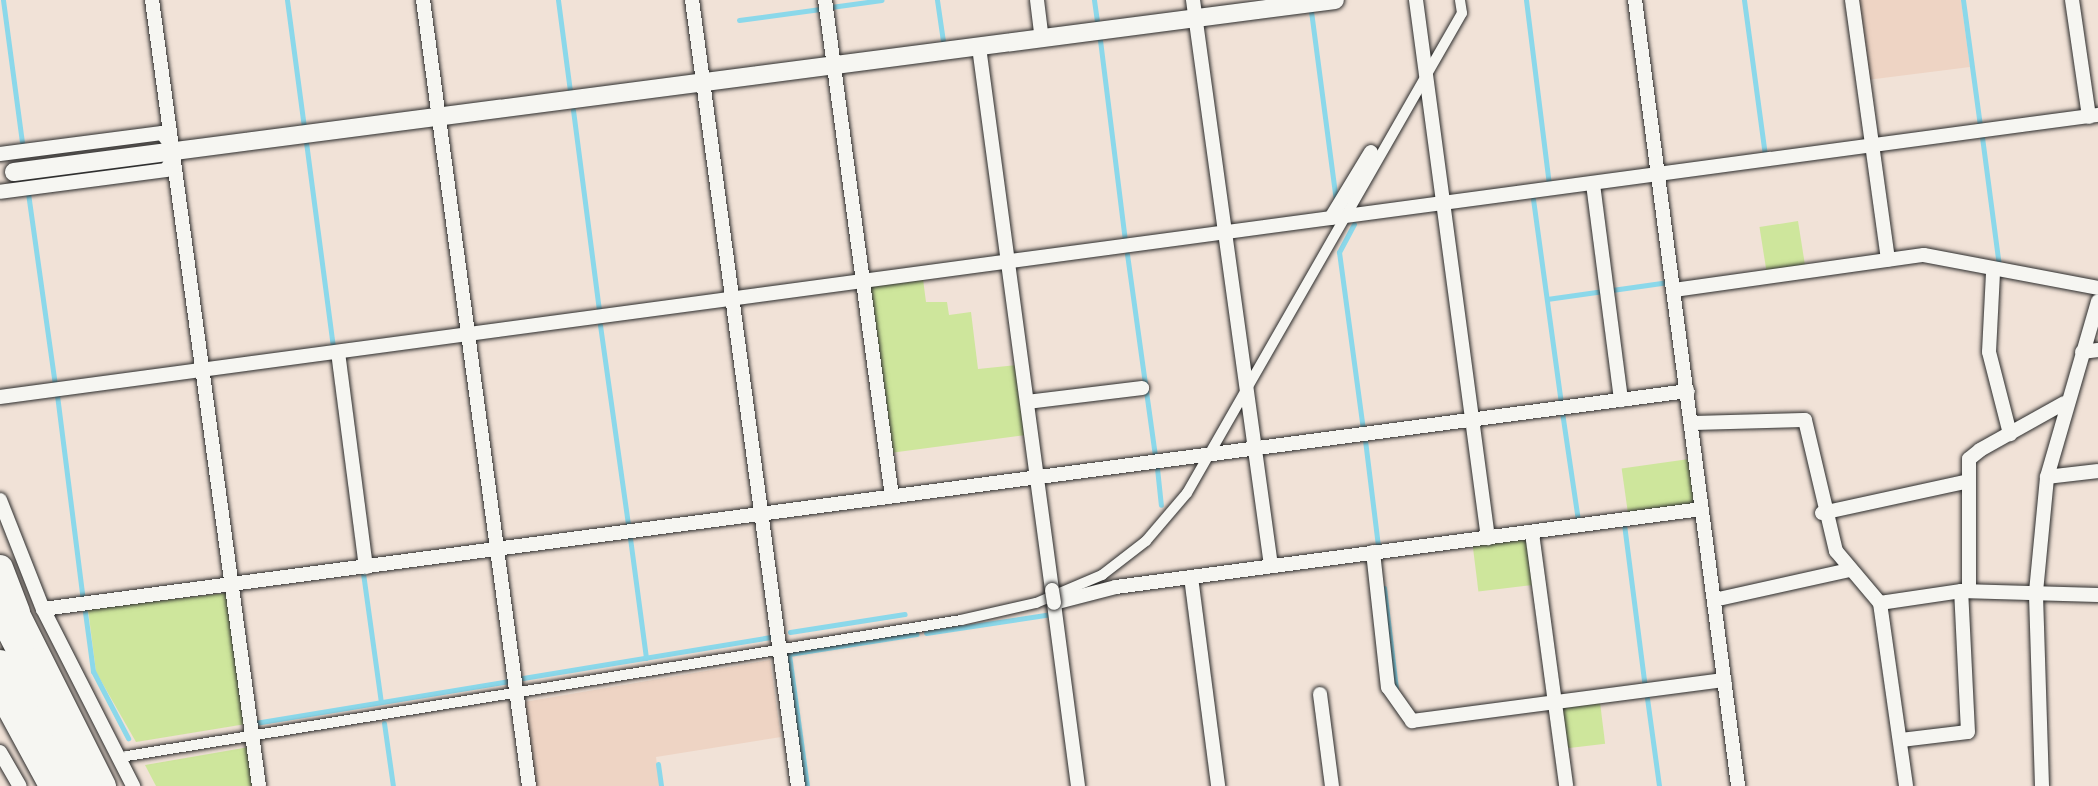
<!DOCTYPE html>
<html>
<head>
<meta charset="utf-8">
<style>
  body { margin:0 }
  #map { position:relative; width:2098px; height:786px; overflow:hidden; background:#f1e2d7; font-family:Itim,sans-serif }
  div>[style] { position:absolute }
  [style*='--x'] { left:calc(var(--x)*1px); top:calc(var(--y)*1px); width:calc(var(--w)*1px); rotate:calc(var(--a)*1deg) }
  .built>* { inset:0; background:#eed4c4 }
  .green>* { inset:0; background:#cee69c; transform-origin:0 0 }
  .stream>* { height:5px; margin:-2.5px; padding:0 2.5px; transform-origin:2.5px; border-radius:2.5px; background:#8bd8ea }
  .roads { filter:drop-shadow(0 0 2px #2b2b2b) drop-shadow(0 0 2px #2b2b2b) }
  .pedestrian>* { height:10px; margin:-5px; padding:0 5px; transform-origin:5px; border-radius:5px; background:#f6f6f2 }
  .minor>* { height:14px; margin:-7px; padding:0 7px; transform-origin:7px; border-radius:7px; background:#f6f6f2 }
  .tertiary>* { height:18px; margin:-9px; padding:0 9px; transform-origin:9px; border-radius:9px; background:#f6f6f2 }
  .primary>* { height:22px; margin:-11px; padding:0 11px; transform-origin:11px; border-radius:11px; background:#f6f6f2 }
  .motorway>* { height:26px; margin:-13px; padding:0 13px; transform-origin:13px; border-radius:13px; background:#f6f6f2 }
  .bridges { filter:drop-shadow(0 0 2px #2b2b2b) drop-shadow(0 0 2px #2b2b2b) }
  .minor-bridge>* { height:14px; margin:-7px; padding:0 7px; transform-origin:7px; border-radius:7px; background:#f6f6f2 }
  span { translate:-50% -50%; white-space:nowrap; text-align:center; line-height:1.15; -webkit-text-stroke:6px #f6f6f2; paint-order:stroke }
</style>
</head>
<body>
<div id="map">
  <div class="built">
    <div style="clip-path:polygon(1856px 0,1961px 0,1970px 67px,1867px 80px)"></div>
    <div style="clip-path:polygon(770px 660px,781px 737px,656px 757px,660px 786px,535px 786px,524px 702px)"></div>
  </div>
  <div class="green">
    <div style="left:1798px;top:221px;width:46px;height:39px;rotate:81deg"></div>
    <div style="clip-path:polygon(923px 279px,926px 302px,947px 302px,949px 315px,971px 312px,978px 369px,1017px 365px,1026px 435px,890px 453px,868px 286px)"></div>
    <div style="left:1689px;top:459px;width:45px;height:68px;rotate:82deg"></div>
    <div style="left:1529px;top:536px;width:49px;height:57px;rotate:83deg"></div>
    <div style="clip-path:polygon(226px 593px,246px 724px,136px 742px,96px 672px,88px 609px)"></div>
    <div style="left:1600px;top:702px;width:42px;height:40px;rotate:83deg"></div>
    <div style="clip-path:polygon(249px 747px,254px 786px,156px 786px,145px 765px)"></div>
  </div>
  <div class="stream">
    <div style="--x:3;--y:0;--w:143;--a:82.4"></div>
    <div style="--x:287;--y:0;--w:129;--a:82.4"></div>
    <div style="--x:558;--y:0;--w:92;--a:82.5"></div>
    <div style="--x:937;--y:0;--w:41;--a:81.7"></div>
    <div style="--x:1094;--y:0;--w:22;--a:82"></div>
    <div style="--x:1526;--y:0;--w:185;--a:82.9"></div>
    <div style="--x:1744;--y:0;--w:156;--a:82.3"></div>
    <div style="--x:1963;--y:0;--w:127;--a:82.3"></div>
    <div style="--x:831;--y:7;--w:51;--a:-7.8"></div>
    <div style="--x:1311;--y:11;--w:191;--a:82.5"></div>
    <div style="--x:739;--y:20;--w:82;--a:-7.7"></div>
    <div style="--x:1100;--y:40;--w:203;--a:82.9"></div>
    <div style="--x:573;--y:110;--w:203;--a:82.6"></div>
    <div style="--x:1982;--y:137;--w:131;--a:82.5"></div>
    <div style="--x:306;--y:142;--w:208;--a:82.5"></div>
    <div style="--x:28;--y:193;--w:194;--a:82"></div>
    <div style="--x:1533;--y:199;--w:206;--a:82.2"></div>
    <div style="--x:1354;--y:224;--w:32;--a:118"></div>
    <div style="--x:1339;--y:252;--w:180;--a:82.3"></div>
    <div style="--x:1127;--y:254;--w:204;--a:82.1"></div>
    <div style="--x:1612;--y:290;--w:57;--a:-8.1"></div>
    <div style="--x:1547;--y:299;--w:57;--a:-8.1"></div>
    <div style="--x:600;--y:325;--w:202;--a:82"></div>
    <div style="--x:57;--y:395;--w:207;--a:82.8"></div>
    <div style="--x:1562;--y:412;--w:109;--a:81.6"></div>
    <div style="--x:1365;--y:440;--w:107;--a:83"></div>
    <div style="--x:1157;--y:468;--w:37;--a:84"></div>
    <div style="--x:1624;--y:524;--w:164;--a:82.7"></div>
    <div style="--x:630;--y:538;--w:121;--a:82.4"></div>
    <div style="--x:363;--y:573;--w:130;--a:82.1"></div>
    <div style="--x:1384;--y:588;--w:102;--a:83.2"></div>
    <div style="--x:85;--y:612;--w:60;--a:82.3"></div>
    <div style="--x:93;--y:671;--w:76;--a:62.4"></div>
    <div style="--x:790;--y:632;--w:116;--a:-8.9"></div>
    <div style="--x:926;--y:633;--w:127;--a:-8.6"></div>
    <div style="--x:523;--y:678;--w:251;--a:-9.4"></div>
    <div style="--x:1647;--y:698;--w:89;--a:82.2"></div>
    <div style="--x:255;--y:723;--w:258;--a:-9.4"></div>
    <div style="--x:384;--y:723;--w:64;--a:81.9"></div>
    <div style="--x:658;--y:764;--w:22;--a:82"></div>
    <div style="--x:807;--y:786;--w:133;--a:-97.8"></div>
    <div style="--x:789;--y:654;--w:129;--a:-8.9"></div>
  </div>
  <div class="roads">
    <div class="pedestrian">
      <div style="--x:127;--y:756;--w:845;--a:-9.26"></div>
      <div style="--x:961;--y:620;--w:77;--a:-12.8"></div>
      <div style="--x:1036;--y:603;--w:72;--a:-23"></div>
      <div style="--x:1102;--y:575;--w:56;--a:-37.7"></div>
      <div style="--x:1146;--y:541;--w:63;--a:-49.5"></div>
      <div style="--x:1187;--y:493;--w:553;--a:-60.19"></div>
      <div style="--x:1462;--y:13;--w:13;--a:-99"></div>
    </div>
    <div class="minor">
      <div style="--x:152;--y:0;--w:793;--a:82.25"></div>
      <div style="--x:423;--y:0;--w:793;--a:82.32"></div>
      <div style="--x:692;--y:0;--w:793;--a:82.32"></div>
      <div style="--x:825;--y:0;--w:501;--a:82.32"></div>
      <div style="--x:1037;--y:0;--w:38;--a:83"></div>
      <div style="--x:1193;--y:0;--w:571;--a:82.15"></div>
      <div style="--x:1416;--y:0;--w:543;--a:82.38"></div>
      <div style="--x:1635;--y:0;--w:793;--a:82.53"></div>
      <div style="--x:1852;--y:0;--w:262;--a:82.1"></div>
      <div style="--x:2072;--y:0;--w:118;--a:81.7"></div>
      <div style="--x:979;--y:47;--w:548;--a:82.34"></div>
      <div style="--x:0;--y:154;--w:163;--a:-7.4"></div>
      <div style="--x:162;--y:133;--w:24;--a:52"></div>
      <div style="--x:177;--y:152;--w:21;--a:121"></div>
      <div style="--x:166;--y:170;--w:167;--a:172.5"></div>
      <div style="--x:1593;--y:184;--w:218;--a:82.6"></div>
      <div style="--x:1331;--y:218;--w:77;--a:-58.8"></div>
      <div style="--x:1993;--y:273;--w:79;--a:92.9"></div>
      <div style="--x:1989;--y:352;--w:85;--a:75.6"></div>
      <div style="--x:1674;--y:290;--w:252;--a:-8"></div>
      <div style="--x:1924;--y:255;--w:177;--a:10.7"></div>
      <div style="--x:338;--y:352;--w:217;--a:82.6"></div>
      <div style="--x:2082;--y:352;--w:16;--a:-7"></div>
      <div style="--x:0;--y:397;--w:2117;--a:-7.66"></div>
      <div style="--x:1027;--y:402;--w:116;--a:-6.9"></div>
      <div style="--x:1692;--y:423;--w:113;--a:-1.5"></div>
      <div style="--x:1805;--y:420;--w:135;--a:76.7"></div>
      <div style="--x:1836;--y:551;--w:68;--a:49.8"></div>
      <div style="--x:1880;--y:603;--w:185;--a:81.9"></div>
      <div style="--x:2047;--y:477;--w:51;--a:-6.7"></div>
      <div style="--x:1969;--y:481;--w:109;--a:90"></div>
      <div style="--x:0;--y:500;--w:117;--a:68.5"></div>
      <div style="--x:43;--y:609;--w:199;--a:63"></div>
      <div style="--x:1822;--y:513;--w:150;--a:-12.3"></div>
      <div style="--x:1969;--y:481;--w:22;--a:-90"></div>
      <div style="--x:1969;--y:459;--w:14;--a:-39"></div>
      <div style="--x:1980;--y:450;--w:96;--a:-29.2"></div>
      <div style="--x:1532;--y:533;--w:255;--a:82.3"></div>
      <div style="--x:1373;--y:552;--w:136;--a:83.7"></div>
      <div style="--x:1388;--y:687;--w:42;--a:54.8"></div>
      <div style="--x:1412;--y:721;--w:315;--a:-7.5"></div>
      <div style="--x:1191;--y:577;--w:211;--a:82.6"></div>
      <div style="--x:1714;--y:600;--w:138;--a:-12.5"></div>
      <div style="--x:1880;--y:603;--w:82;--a:-8.4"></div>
      <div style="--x:1961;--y:591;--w:137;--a:1.7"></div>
      <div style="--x:43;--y:609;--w:1659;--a:-7.55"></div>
      <div style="--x:1320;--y:694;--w:93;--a:82.6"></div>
      <div style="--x:1901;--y:740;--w:67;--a:-6.8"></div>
      <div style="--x:1968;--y:732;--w:141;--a:-92.8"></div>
      <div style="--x:0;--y:752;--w:39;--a:60"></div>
      <div style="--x:1078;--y:786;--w:185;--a:-97.5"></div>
      <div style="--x:1054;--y:603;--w:64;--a:-14.5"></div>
      <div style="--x:1116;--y:587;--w:590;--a:-7.59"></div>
      <div style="--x:2042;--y:786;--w:194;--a:-91.8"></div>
      <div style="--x:2036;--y:592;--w:116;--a:-84.5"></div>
      <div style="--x:2047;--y:477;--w:183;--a:-73.8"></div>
    </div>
    <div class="tertiary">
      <div style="--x:14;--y:172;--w:1332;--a:-7.42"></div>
    </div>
    <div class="primary">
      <div style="--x:11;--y:598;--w:210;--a:63.4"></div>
      <div style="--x:0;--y:694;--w:105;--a:61.5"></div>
    </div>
    <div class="motorway">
      <div style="--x:0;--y:568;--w:47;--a:68.9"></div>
      <div style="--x:0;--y:612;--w:195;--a:62.9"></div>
      <div style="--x:0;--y:663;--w:139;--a:62.5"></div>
    </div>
  </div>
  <div class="bridges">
    <div class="minor-bridge">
      <div style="--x:1052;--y:590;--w:13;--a:81"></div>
    </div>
  </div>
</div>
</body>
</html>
